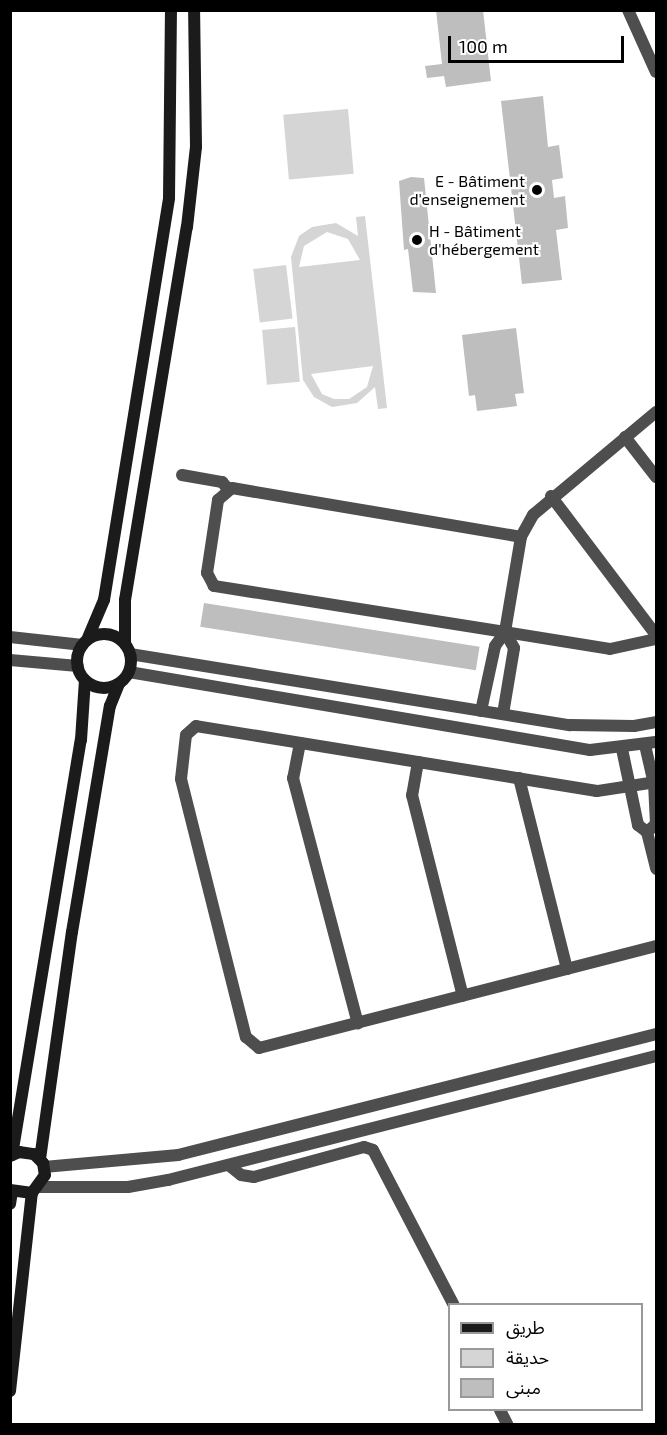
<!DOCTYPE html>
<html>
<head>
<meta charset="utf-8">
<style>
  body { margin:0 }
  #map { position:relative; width:667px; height:1435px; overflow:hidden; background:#fff; font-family:"Exo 2","Noto Sans Arabic",sans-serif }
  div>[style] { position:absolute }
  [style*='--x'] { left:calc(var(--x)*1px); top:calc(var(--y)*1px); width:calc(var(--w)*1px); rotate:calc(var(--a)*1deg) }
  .green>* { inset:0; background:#d5d5d5; transform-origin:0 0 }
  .building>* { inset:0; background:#bebebe; transform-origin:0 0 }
  .street>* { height:12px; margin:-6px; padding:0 6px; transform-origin:6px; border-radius:6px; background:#4e4e4e }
  .secondary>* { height:12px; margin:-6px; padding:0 6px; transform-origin:6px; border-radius:6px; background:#1b1b1b }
  .secondary>.ring { margin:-6px; padding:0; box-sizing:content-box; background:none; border:12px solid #1b1b1b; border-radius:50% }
  .dots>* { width:16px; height:16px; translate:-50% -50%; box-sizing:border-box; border:3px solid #fff; border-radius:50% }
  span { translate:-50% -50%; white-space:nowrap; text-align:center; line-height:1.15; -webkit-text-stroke:4.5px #fff; paint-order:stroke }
  .poi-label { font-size:16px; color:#000 }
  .right { translate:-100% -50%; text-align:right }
  .left { translate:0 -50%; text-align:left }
  .frame { position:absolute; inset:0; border:12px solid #000; pointer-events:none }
  .legend { position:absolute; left:448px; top:1303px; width:195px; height:108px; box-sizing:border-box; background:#fff; border:2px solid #999; margin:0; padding:8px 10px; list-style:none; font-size:18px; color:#000 }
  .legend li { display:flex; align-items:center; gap:12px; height:30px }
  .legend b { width:30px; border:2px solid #999 }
  .scale { position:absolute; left:448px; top:36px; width:176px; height:27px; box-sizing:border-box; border:3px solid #000; border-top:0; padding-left:8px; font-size:18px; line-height:21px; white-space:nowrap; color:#000; -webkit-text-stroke:4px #fff; paint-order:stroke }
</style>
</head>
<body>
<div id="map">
  <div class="green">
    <div style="left:348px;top:109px;width:65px;height:65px;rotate:85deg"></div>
    <div style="clip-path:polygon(evenodd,365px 216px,387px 408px,378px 409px,375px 387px,357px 403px,332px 407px,314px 397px,303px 380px,291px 257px,299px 236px,312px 227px,336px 223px,358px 236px,356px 217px,365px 216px,327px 232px,348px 239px,360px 260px,299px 267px,304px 246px,327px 232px,365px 216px,373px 366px,367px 387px,349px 399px,334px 399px,322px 394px,311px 374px,373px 366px)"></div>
    <div style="left:286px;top:265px;width:54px;height:33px;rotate:83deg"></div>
    <div style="left:295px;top:327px;width:55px;height:33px;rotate:85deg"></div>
  </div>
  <div class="building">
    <div style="clip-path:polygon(436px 10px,483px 10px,491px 81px,446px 87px,444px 76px,427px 78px,425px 66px,442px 64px)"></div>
    <div style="clip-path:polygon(543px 96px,548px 147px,559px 145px,563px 178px,552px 180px,554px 198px,565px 196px,568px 228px,556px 230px,562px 280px,522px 284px,501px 101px)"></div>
    <div style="clip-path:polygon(411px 177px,424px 178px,436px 293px,413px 292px,408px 249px,404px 250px,399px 181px)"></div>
    <div style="clip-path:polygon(516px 328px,524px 393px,515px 394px,517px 406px,477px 411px,475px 395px,469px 396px,462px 335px)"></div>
    <div style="left:204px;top:603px;width:279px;height:24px;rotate:9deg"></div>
  </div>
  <div class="street">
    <div style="--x:628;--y:10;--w:68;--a:65.7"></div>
    <div style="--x:656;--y:412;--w:160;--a:140.1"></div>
    <div style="--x:533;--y:515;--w:25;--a:119"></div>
    <div style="--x:521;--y:537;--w:96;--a:99.6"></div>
    <div style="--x:505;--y:632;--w:106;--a:9.2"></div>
    <div style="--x:610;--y:649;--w:47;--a:-12.3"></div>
    <div style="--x:625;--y:437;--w:51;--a:52.2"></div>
    <div style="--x:182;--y:475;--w:41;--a:9.9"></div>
    <div style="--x:222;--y:482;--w:9;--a:49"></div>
    <div style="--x:551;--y:496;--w:174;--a:52.9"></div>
    <div style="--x:10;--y:637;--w:73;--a:6.3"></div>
    <div style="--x:130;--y:654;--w:446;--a:9.2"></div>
    <div style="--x:570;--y:725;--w:64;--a:0.9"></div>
    <div style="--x:634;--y:726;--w:22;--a:-10"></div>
    <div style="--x:10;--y:660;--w:68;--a:5"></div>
    <div style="--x:129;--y:672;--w:468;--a:9.6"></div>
    <div style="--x:590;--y:750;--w:66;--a:-6.9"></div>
    <div style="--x:481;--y:711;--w:66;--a:-77.8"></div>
    <div style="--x:495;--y:646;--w:17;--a:-54"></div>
    <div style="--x:503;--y:714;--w:67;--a:-80.5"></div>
    <div style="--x:514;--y:648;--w:18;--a:-119"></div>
    <div style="--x:505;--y:632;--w:295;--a:-171"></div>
    <div style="--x:214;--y:586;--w:15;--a:-118"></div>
    <div style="--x:207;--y:573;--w:74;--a:-81.4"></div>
    <div style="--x:218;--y:500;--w:18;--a:-41"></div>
    <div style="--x:232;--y:488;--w:293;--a:9.6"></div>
    <div style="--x:300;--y:743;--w:36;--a:101"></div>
    <div style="--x:293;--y:778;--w:254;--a:75.2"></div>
    <div style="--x:645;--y:745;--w:39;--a:77"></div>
    <div style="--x:654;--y:783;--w:41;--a:87.2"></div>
    <div style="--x:656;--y:824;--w:12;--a:138"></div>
    <div style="--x:622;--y:749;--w:78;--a:78.1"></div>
    <div style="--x:638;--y:825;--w:11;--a:38"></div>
    <div style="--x:647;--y:832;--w:38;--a:76"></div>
    <div style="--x:418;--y:762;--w:34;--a:100"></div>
    <div style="--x:412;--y:795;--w:207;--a:75.8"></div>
    <div style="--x:519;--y:778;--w:197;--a:75.9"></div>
    <div style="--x:656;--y:782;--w:60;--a:171.3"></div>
    <div style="--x:597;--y:791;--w:406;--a:-170.8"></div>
    <div style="--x:196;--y:726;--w:13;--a:138"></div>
    <div style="--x:186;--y:735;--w:44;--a:96.5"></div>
    <div style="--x:181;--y:779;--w:266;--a:75.9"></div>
    <div style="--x:246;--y:1037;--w:17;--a:40"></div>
    <div style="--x:259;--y:1048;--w:410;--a:-14.4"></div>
    <div style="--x:230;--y:1166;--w:14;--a:39"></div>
    <div style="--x:241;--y:1175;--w:13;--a:9"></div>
    <div style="--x:254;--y:1177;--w:114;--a:-15.3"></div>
    <div style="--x:364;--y:1147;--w:9;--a:18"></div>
    <div style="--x:373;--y:1150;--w:174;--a:62.5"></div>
    <div style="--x:44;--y:1167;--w:135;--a:-5.1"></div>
    <div style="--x:178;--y:1155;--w:493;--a:-14.2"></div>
    <div style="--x:40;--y:1187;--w:88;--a:0"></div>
    <div style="--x:128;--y:1187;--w:41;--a:-9.9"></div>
    <div style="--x:168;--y:1180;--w:504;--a:-14.26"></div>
    <div style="--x:500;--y:1410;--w:16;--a:63"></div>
  </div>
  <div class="secondary">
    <div class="ring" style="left:77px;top:634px;width:42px;height:42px"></div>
    <div style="--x:87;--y:640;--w:43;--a:-67"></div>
    <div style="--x:104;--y:600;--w:407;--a:-80.8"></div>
    <div style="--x:169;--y:198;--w:188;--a:-89.4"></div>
    <div style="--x:125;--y:644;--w:44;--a:-90"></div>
    <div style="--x:125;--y:600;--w:378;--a:-80.6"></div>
    <div style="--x:187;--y:227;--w:81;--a:-83.6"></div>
    <div style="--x:196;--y:147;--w:137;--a:-90.8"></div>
    <div style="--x:12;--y:1155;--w:421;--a:-80.6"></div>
    <div style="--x:81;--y:740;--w:60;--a:-86.2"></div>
    <div style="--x:10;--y:1156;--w:10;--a:-24"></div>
    <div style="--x:19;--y:1152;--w:15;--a:8"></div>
    <div style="--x:34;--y:1154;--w:13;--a:45"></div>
    <div style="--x:43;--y:1163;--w:12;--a:81"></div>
    <div style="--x:45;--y:1175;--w:22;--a:126"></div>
    <div style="--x:32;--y:1193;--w:22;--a:-172"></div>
    <div style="--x:40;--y:1159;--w:229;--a:-82"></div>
    <div style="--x:72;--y:932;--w:229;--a:-80.5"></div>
    <div style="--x:110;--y:706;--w:24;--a:-68"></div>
    <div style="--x:10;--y:1204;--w:12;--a:-81"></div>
    <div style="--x:10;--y:1391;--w:199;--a:-83.7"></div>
  </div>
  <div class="dots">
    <div style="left:537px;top:190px;background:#000"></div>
    <div style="left:417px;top:240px;background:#000"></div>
  </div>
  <div class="poi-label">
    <span class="right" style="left:525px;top:190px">E - Bâtiment<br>d'enseignement</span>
    <span class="left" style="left:429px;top:240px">H - Bâtiment<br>d'hébergement</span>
  </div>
  <div class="frame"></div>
  <ul class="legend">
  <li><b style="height:8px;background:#1b1b1b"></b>طريق</li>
  <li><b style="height:16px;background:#d5d5d5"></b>حديقة</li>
  <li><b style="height:16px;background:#bebebe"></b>مبنى</li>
  </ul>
  <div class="scale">100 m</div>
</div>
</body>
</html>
